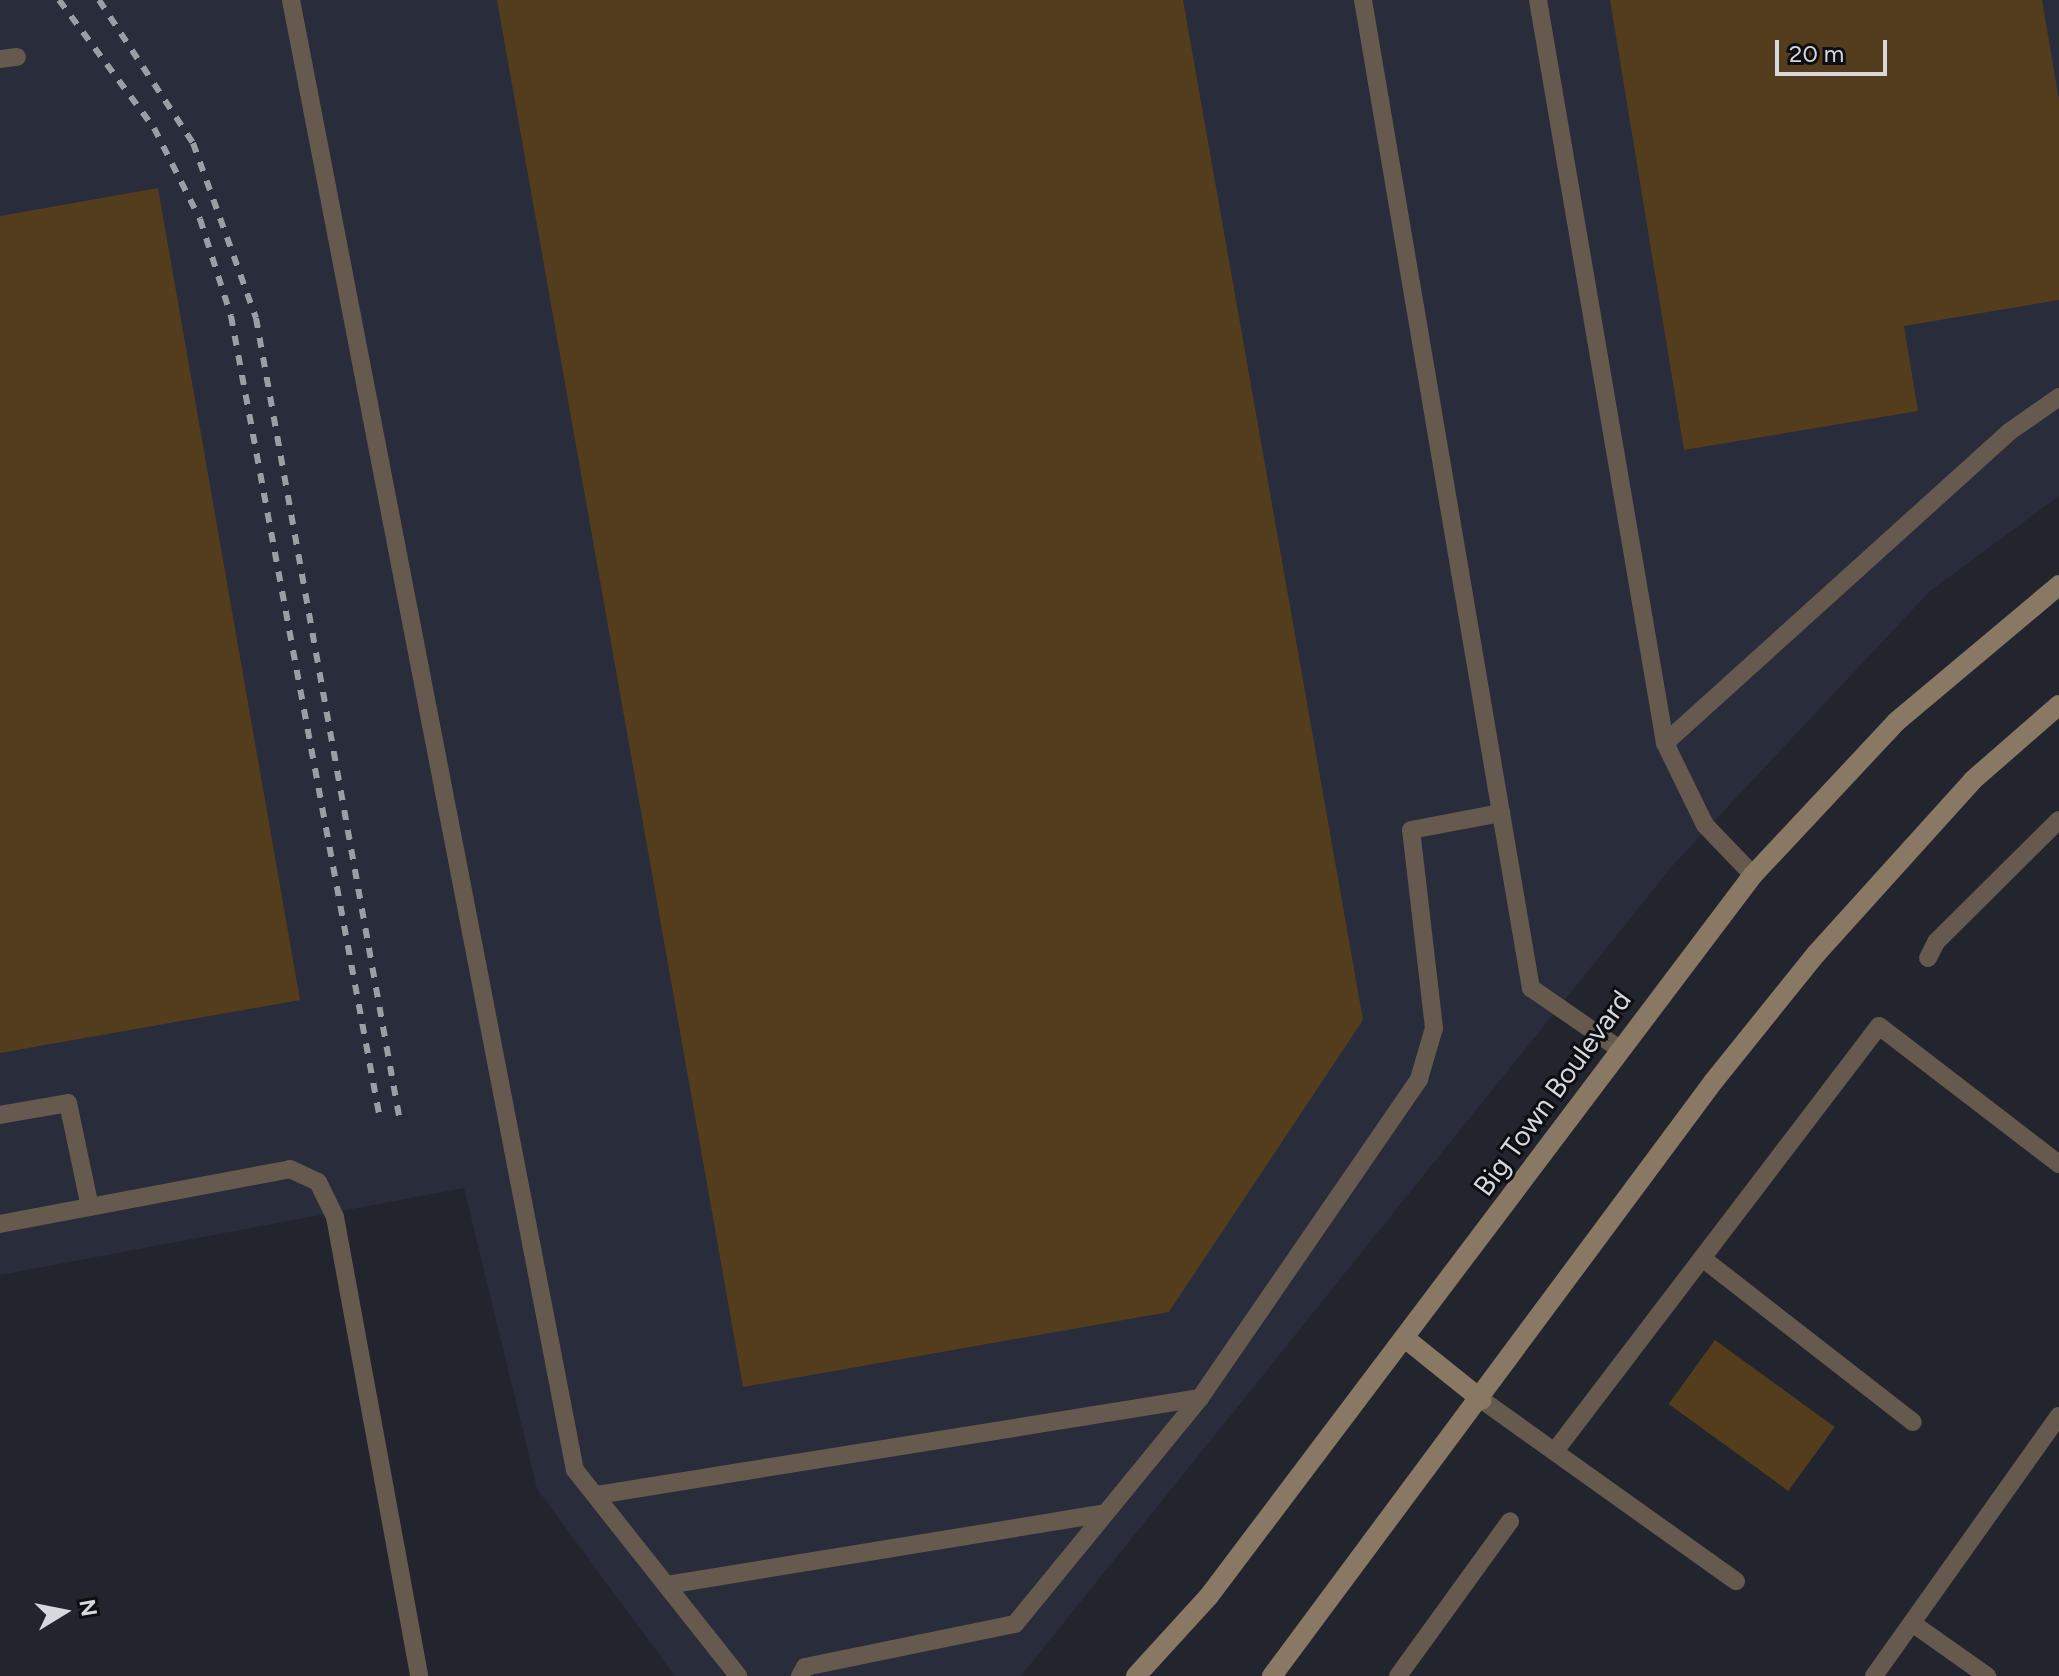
<!DOCTYPE html>
<html>
<head>
<meta charset="utf-8">
<style>
  body { margin:0 }
  #map { position:relative; width:2059px; height:1676px; overflow:hidden; background:#22252d; font-family:Figtree,sans-serif }
  div>[style] { position:absolute }
  [style*='--x'] { left:calc(var(--x)*1px); top:calc(var(--y)*1px); width:calc(var(--w)*1px); rotate:calc(var(--a)*1deg) }
  .built>* { inset:0; background:#292c3a }
  .building>* { inset:0; background:#533d1d; transform-origin:0 0 }
  .lane>* { height:18px; margin:-9px; padding:0 9px; transform-origin:9px; border-radius:9px; background:#655a4d }
  .secondary>* { height:20px; margin:-10px; padding:0 10px; transform-origin:10px; border-radius:10px; background:#897863 }
  .rail>* { height:6px; margin-top:-3px; transform-origin:0; background:repeating-linear-gradient(90deg,#9b9ea4 0 10px,transparent 0 20px) }
  span { translate:-50% -50%; white-space:nowrap; text-align:center; line-height:1.15; -webkit-text-stroke:6px #0d0e12; paint-order:stroke }
  .street-label { font-size:28px; color:#d6d8de }
  .north { position:absolute; left:24px; top:1572px; width:80px; height:80px; -webkit-text-stroke:6px #0d0e12; paint-order:stroke; rotate:80deg; font-size:22px; font-weight:700; line-height:32px; text-align:center; color:#d6d8de }
  .north::after { content:''; display:block; margin:auto; width:28px; height:36px; background:#d6d8de; clip-path:polygon(50% 0,100% 100%,50% 72%,0 100%) }
  .scale { position:absolute; left:1775px; top:40px; width:112px; height:36px; box-sizing:border-box; border:4px solid #d6d8de; border-top:0; padding-left:10px; font-size:24px; line-height:28px; white-space:nowrap; color:#d6d8de; -webkit-text-stroke:6px #0d0e12; paint-order:stroke }
</style>
</head>
<body>
<div id="map">
  <div class="built">
    <div style="clip-path:polygon(0 0,2059px 0,2059px 496px,1930px 591px,1674px 864px,1021px 1676px,675px 1676px,537px 1489px,464px 1188px,0 1275px)"></div>
  </div>
  <div class="building">
    <div style="clip-path:polygon(497px 0,1183px 0,1363px 1020px,1169px 1312px,743px 1387px)"></div>
    <div style="clip-path:polygon(1610px 0,2042px 0,2059px 100px,2059px 300px,1904px 326px,1918px 411px,1684px 450px)"></div>
    <div style="clip-path:polygon(158px 188px,300px 1000px,0 1053px,0 216px)"></div>
    <div style="left:1715px;top:1340px;width:148px;height:79px;rotate:36deg"></div>
  </div>
  <div class="lane">
    <div style="--x:291;--y:0;--w:1497;--a:79.07"></div>
    <div style="--x:575;--y:1470;--w:263;--a:51.6"></div>
    <div style="--x:1363;--y:0;--w:825;--a:80.37"></div>
    <div style="--x:1538;--y:0;--w:754;--a:80.3"></div>
    <div style="--x:0;--y:59;--w:17;--a:-7"></div>
    <div style="--x:1753;--y:875;--w:69;--a:-133.8"></div>
    <div style="--x:1705;--y:825;--w:91;--a:-116"></div>
    <div style="--x:1665;--y:743;--w:464;--a:-42.1"></div>
    <div style="--x:2009;--y:432;--w:61;--a:-35"></div>
    <div style="--x:1928;--y:958;--w:18;--a:-63"></div>
    <div style="--x:1936;--y:942;--w:173;--a:-44.8"></div>
    <div style="--x:0;--y:1115;--w:69;--a:-10"></div>
    <div style="--x:68;--y:1103;--w:106;--a:78.1"></div>
    <div style="--x:0;--y:1224;--w:295;--a:-10.7"></div>
    <div style="--x:290;--y:1169;--w:31;--a:25"></div>
    <div style="--x:318;--y:1182;--w:39;--a:64"></div>
    <div style="--x:335;--y:1217;--w:467;--a:79.6"></div>
    <div style="--x:1706;--y:1261;--w:262;--a:37.9"></div>
    <div style="--x:1482;--y:1400;--w:312;--a:35.5"></div>
    <div style="--x:1555;--y:1451;--w:534;--a:-52.68"></div>
    <div style="--x:1879;--y:1026;--w:227;--a:37.5"></div>
    <div style="--x:597;--y:1495;--w:611;--a:-9.14"></div>
    <div style="--x:667;--y:1585;--w:444;--a:-9.3"></div>
    <div style="--x:1912;--y:1623;--w:92;--a:35.2"></div>
    <div style="--x:800;--y:1676;--w:10;--a:-61"></div>
    <div style="--x:805;--y:1667;--w:214;--a:-11.6"></div>
    <div style="--x:1015;--y:1624;--w:292;--a:-50.7"></div>
    <div style="--x:1200;--y:1398;--w:387;--a:-55.5"></div>
    <div style="--x:1419;--y:1079;--w:53;--a:-73.6"></div>
    <div style="--x:1434;--y:1028;--w:199;--a:-96.6"></div>
    <div style="--x:1411;--y:830;--w:92;--a:-10.7"></div>
    <div style="--x:1501;--y:813;--w:178;--a:80.3"></div>
    <div style="--x:1531;--y:988;--w:106;--a:34.6"></div>
    <div style="--x:1398;--y:1676;--w:191;--a:-54.1"></div>
    <div style="--x:1874;--y:1676;--w:319;--a:-54.6"></div>
  </div>
  <div class="secondary">
    <div style="--x:1406;--y:1339;--w:97;--a:38.8"></div>
    <div style="--x:1136;--y:1676;--w:108;--a:-47.6"></div>
    <div style="--x:1209;--y:1596;--w:903;--a:-52.97"></div>
    <div style="--x:1753;--y:875;--w:209;--a:-46.9"></div>
    <div style="--x:1896;--y:722;--w:213;--a:-40"></div>
    <div style="--x:1272;--y:1676;--w:740;--a:-53.41"></div>
    <div style="--x:1713;--y:1082;--w:164;--a:-51.2"></div>
    <div style="--x:1816;--y:954;--w:234;--a:-47.9"></div>
    <div style="--x:1973;--y:780;--w:114;--a:-41.1"></div>
  </div>
  <div class="rail">
    <div style="--x:59;--y:0;--w:159;--a:53.4"></div>
    <div style="--x:154;--y:128;--w:102;--a:63.2"></div>
    <div style="--x:200;--y:219;--w:102;--a:72.3"></div>
    <div style="--x:231;--y:316;--w:812;--a:79.49"></div>
    <div style="--x:99;--y:0;--w:171;--a:56.7"></div>
    <div style="--x:193;--y:143;--w:186;--a:70.2"></div>
    <div style="--x:256;--y:318;--w:811;--a:79.84"></div>
  </div>
  <div class="street-label">
    <span style="left:1552px;top:1093px;rotate:-54deg">Big Town Boulevard</span>
  </div>
  <div class="north">N</div>
  <div class="scale">20 m</div>
</div>
</body>
</html>
